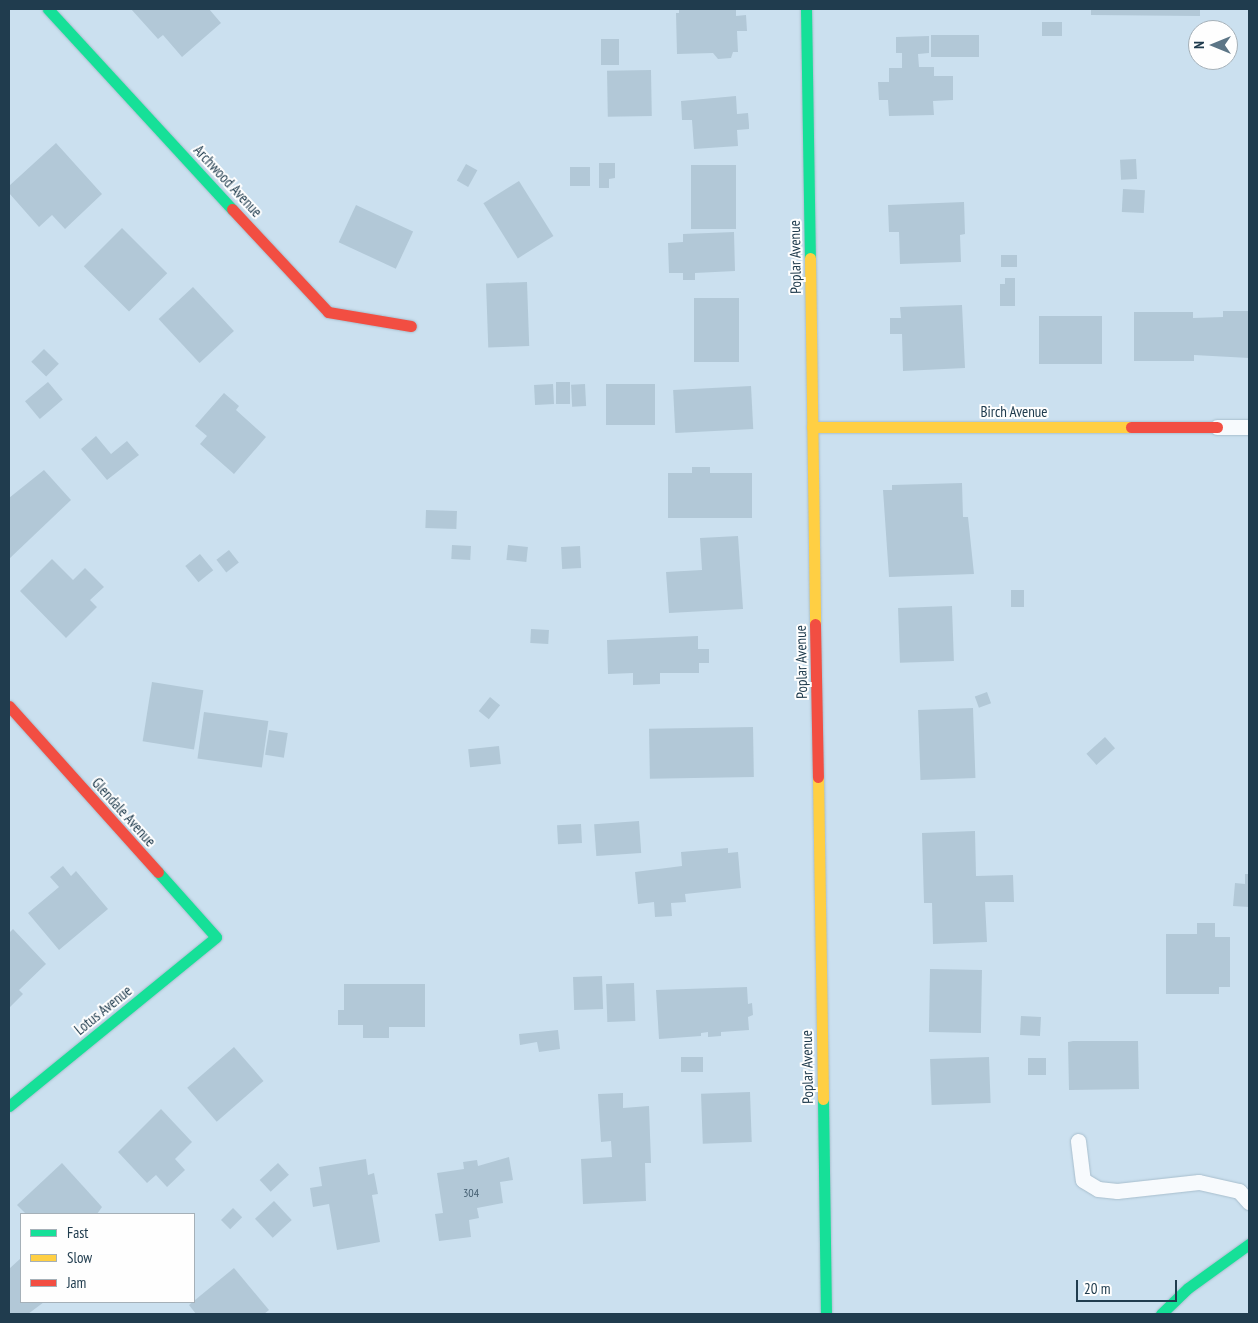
<!DOCTYPE html>
<html>
<head>
<meta charset="utf-8">
<style>
  body { margin:0 }
  #map { position:relative; width:1258px; height:1323px; overflow:hidden; background:#cbe0ef; font-family:"PT Sans Narrow",sans-serif }
  div>[style] { position:absolute }
  [style*='--x'] { left:calc(var(--x)*1px); top:calc(var(--y)*1px); width:calc(var(--w)*1px); rotate:calc(var(--a)*1deg) }
  .building>* { inset:0; background:#b2c8d7; transform-origin:0 0 }
  .roads { filter:drop-shadow(0 0 1px #a8becd) drop-shadow(0 0 1px #a8becd) }
  .lane>* { height:15px; margin:-7.5px; padding:0 7.5px; transform-origin:7.5px; border-radius:7.5px; background:#f7fafd }
  .fast>* { height:11px; margin:-5.5px; padding:0 5.5px; transform-origin:5.5px; border-radius:5.5px; background:#16e098 }
  .slow>* { height:11px; margin:-5.5px; padding:0 5.5px; transform-origin:5.5px; border-radius:5.5px; background:#ffcf43 }
  .jam>* { height:11px; margin:-5.5px; padding:0 5.5px; transform-origin:5.5px; border-radius:5.5px; background:#f24e42 }
  span { translate:-50% -50%; white-space:nowrap; text-align:center; line-height:1.15; -webkit-text-stroke:4px #fefefe; paint-order:stroke }
  .number-label { font-size:12px; color:#466072 }
  .number-label span { -webkit-text-stroke-width:0 }
  .street-label { font-size:15px; color:#203c4e }
  .frame { position:absolute; inset:0; border:10px solid #203c4e; pointer-events:none }
  .legend { position:absolute; left:20px; top:1213px; width:175px; height:90px; box-sizing:border-box; background:#fefefe; border:1px solid #a5b0b8; margin:0; padding:6px 9px; list-style:none; font-size:15px; color:#203c4e }
  .legend li { display:flex; align-items:center; gap:10px; height:25px }
  .legend b { width:25px; border:1px solid #a5b0b8 }
  .north { position:absolute; left:1188px; top:20px; width:50px; height:50px; box-sizing:border-box; background:#fefefe; border:1px solid #a5b0b8; border-radius:50%; rotate:270deg; font-size:14px; font-weight:700; line-height:20px; text-align:center; color:#203c4e }
  .north::after { content:''; display:block; margin:auto; width:18px; height:22px; background:#5c7586; clip-path:polygon(50% 0,100% 100%,50% 72%,0 100%) }
  .scale { position:absolute; left:1076px; top:1280px; width:101px; height:22px; box-sizing:border-box; border:2px solid #203c4e; border-top:0; padding-left:6px; font-size:15px; line-height:18px; white-space:nowrap; color:#203c4e; -webkit-text-stroke:4px #fefefe; paint-order:stroke }
</style>
</head>
<body>
<div id="map">
  <div class="building">
    <div style="clip-path:polygon(131px 9px,209px 9px,221px 23px,182px 57px,163px 35px,158px 39px)"></div>
    <div style="clip-path:polygon(679px 9px,736px 9px,736px 16px,746px 15px,747px 31px,737px 31px,738px 52px,733px 52px,731px 58px,718px 59px,713px 53px,677px 54px,676px 13px,679px 13px)"></div>
    <div style="clip-path:polygon(1091px 9px,1200px 9px,1200px 16px,1091px 15px)"></div>
    <div style="left:1062px;top:22px;width:14px;height:20px;rotate:90deg"></div>
    <div style="left:979px;top:35px;width:22px;height:48px;rotate:90deg"></div>
    <div style="clip-path:polygon(929px 36px,929px 53px,918px 54px,919px 67px,934px 67px,934px 76px,953px 76px,953px 100px,933px 101px,934px 115px,889px 116px,888px 100px,879px 100px,878px 82px,889px 82px,889px 68px,902px 68px,902px 53px,896px 53px,896px 37px)"></div>
    <div style="left:601px;top:39px;width:18px;height:26px"></div>
    <div style="left:651px;top:70px;width:46px;height:44px;rotate:89deg"></div>
    <div style="clip-path:polygon(736px 96px,737px 114px,748px 113px,749px 125px,749px 129px,737px 130px,738px 146px,694px 149px,692px 120px,682px 120px,681px 101px)"></div>
    <div style="clip-path:polygon(56px 143px,102px 194px,65px 229px,52px 215px,39px 227px,9px 193px,9px 186px)"></div>
    <div style="left:1136px;top:159px;width:20px;height:16px;rotate:87deg"></div>
    <div style="clip-path:polygon(599px 163px,615px 163px,615px 178px,609px 179px,609px 188px,599px 188px)"></div>
    <div style="left:466px;top:164px;width:13px;height:19px;rotate:29deg"></div>
    <div style="left:736px;top:165px;width:64px;height:45px;rotate:90deg"></div>
    <div style="left:590px;top:167px;width:19px;height:20px;rotate:90deg"></div>
    <div style="left:519px;top:181px;width:65px;height:42px;rotate:58deg"></div>
    <div style="left:1123px;top:189px;width:22px;height:23px;rotate:3deg"></div>
    <div style="clip-path:polygon(964px 202px,965px 234px,960px 235px,961px 262px,900px 264px,899px 232px,889px 232px,888px 205px)"></div>
    <div style="left:356px;top:205px;width:63px;height:41px;rotate:25deg"></div>
    <div style="left:122px;top:228px;width:64px;height:54px;rotate:45deg"></div>
    <div style="clip-path:polygon(734px 232px,735px 271px,695px 273px,695px 280px,683px 280px,683px 273px,669px 273px,668px 243px,683px 242px,683px 234px)"></div>
    <div style="left:1001px;top:255px;width:16px;height:12px"></div>
    <div style="clip-path:polygon(1005px 278px,1015px 278px,1015px 306px,1000px 306px,1000px 284px,1005px 284px)"></div>
    <div style="left:527px;top:282px;width:64px;height:41px;rotate:88deg"></div>
    <div style="left:193px;top:287px;width:60px;height:47px;rotate:47deg"></div>
    <div style="left:694px;top:298px;width:45px;height:64px"></div>
    <div style="clip-path:polygon(962px 305px,965px 368px,903px 371px,902px 334px,890px 334px,890px 318px,901px 318px,900px 307px)"></div>
    <div style="clip-path:polygon(1223px 311px,1249px 311px,1249px 358px,1194px 355px,1194px 361px,1134px 361px,1134px 312px,1193px 312px,1193px 318px,1223px 317px)"></div>
    <div style="left:1039px;top:316px;width:63px;height:48px"></div>
    <div style="left:44px;top:349px;width:21px;height:18px;rotate:45deg"></div>
    <div style="left:48px;top:382px;width:23px;height:30px;rotate:50deg"></div>
    <div style="left:556px;top:382px;width:14px;height:22px"></div>
    <div style="left:553px;top:384px;width:20px;height:19px;rotate:87deg"></div>
    <div style="left:585px;top:384px;width:22px;height:14px;rotate:87deg"></div>
    <div style="left:655px;top:384px;width:41px;height:49px;rotate:90deg"></div>
    <div style="left:751px;top:386px;width:43px;height:78px;rotate:87deg"></div>
    <div style="clip-path:polygon(224px 393px,239px 406px,236px 410px,266px 437px,234px 474px,200px 444px,207px 436px,195px 426px)"></div>
    <div style="clip-path:polygon(96px 436px,111px 454px,127px 441px,139px 455px,107px 480px,81px 449px)"></div>
    <div style="clip-path:polygon(692px 467px,710px 467px,710px 473px,752px 473px,752px 518px,668px 518px,668px 473px,692px 473px)"></div>
    <div style="clip-path:polygon(44px 470px,71px 500px,9px 559px,9px 498px)"></div>
    <div style="clip-path:polygon(962px 483px,963px 517px,968px 517px,974px 574px,889px 577px,883px 490px,892px 490px,892px 485px)"></div>
    <div style="left:426px;top:510px;width:31px;height:18px;rotate:2deg"></div>
    <div style="clip-path:polygon(738px 536px,743px 609px,669px 613px,666px 572px,702px 570px,700px 538px)"></div>
    <div style="left:452px;top:545px;width:19px;height:14px;rotate:3deg"></div>
    <div style="left:508px;top:545px;width:20px;height:15px;rotate:6deg"></div>
    <div style="left:580px;top:546px;width:22px;height:19px;rotate:87deg"></div>
    <div style="left:229px;top:550px;width:16px;height:16px;rotate:52deg"></div>
    <div style="left:200px;top:554px;width:21px;height:19px;rotate:51deg"></div>
    <div style="clip-path:polygon(52px 559px,73px 580px,85px 568px,104px 587px,90px 600px,97px 607px,66px 638px,20px 591px)"></div>
    <div style="left:1024px;top:590px;width:17px;height:13px;rotate:90deg"></div>
    <div style="left:952px;top:606px;width:55px;height:54px;rotate:88deg"></div>
    <div style="left:531px;top:629px;width:18px;height:14px;rotate:3deg"></div>
    <div style="clip-path:polygon(698px 636px,698px 649px,709px 649px,709px 663px,699px 663px,699px 673px,660px 673px,660px 684px,633px 685px,633px 673px,608px 674px,607px 640px)"></div>
    <div style="left:152px;top:682px;width:52px;height:60px;rotate:9deg"></div>
    <div style="left:987px;top:692px;width:12px;height:13px;rotate:70deg"></div>
    <div style="left:490px;top:697px;width:13px;height:18px;rotate:39deg"></div>
    <div style="left:973px;top:708px;width:70px;height:55px;rotate:88deg"></div>
    <div style="left:204px;top:712px;width:65px;height:47px;rotate:8deg"></div>
    <div style="left:753px;top:727px;width:50px;height:104px;rotate:89deg"></div>
    <div style="left:269px;top:730px;width:19px;height:25px;rotate:9deg"></div>
    <div style="left:1105px;top:737px;width:15px;height:25px;rotate:48deg"></div>
    <div style="left:499px;top:746px;width:18px;height:31px;rotate:84deg"></div>
    <div style="left:639px;top:821px;width:32px;height:45px;rotate:86deg"></div>
    <div style="left:581px;top:824px;width:19px;height:24px;rotate:87deg"></div>
    <div style="clip-path:polygon(975px 831px,976px 876px,1013px 875px,1014px 902px,985px 902px,987px 942px,933px 944px,932px 903px,924px 903px,922px 833px)"></div>
    <div style="clip-path:polygon(728px 848px,728px 853px,738px 852px,741px 888px,685px 894px,686px 902px,671px 903px,672px 916px,655px 917px,654px 902px,638px 904px,635px 872px,682px 866px,681px 852px)"></div>
    <div style="clip-path:polygon(63px 866px,71px 876px,76px 871px,108px 909px,59px 950px,28px 913px,59px 887px,50px 877px)"></div>
    <div style="clip-path:polygon(1245px 874px,1249px 874px,1249px 907px,1233px 906px,1235px 883px,1245px 884px)"></div>
    <div style="clip-path:polygon(1197px 923px,1215px 923px,1215px 937px,1230px 937px,1230px 987px,1219px 987px,1219px 994px,1166px 994px,1166px 934px,1197px 934px)"></div>
    <div style="clip-path:polygon(13px 929px,46px 964px,19px 990px,23px 994px,9px 1008px,9px 933px)"></div>
    <div style="left:930px;top:969px;width:52px;height:63px;rotate:1deg"></div>
    <div style="left:602px;top:976px;width:33px;height:29px;rotate:88deg"></div>
    <div style="left:634px;top:983px;width:38px;height:28px;rotate:88deg"></div>
    <div style="clip-path:polygon(344px 984px,425px 984px,425px 1027px,389px 1027px,389px 1038px,363px 1038px,363px 1025px,338px 1025px,338px 1010px,344px 1010px)"></div>
    <div style="clip-path:polygon(747px 987px,748px 1004px,752px 1003px,753px 1015px,748px 1017px,749px 1030px,721px 1032px,721px 1036px,708px 1037px,708px 1032px,701px 1033px,701px 1036px,659px 1039px,656px 990px)"></div>
    <div style="left:1021px;top:1016px;width:20px;height:19px;rotate:3deg"></div>
    <div style="clip-path:polygon(558px 1030px,560px 1049px,539px 1052px,537px 1042px,520px 1045px,519px 1034px)"></div>
    <div style="clip-path:polygon(1073px 1041px,1138px 1041px,1139px 1089px,1069px 1090px,1068px 1042px)"></div>
    <div style="left:234px;top:1047px;width:45px;height:62px;rotate:49deg"></div>
    <div style="left:703px;top:1057px;width:15px;height:22px;rotate:90deg"></div>
    <div style="left:989px;top:1057px;width:46px;height:59px;rotate:88deg"></div>
    <div style="left:1028px;top:1058px;width:18px;height:17px"></div>
    <div style="left:750px;top:1092px;width:50px;height:49px;rotate:88deg"></div>
    <div style="clip-path:polygon(623px 1093px,623px 1108px,649px 1106px,651px 1163px,645px 1163px,646px 1201px,583px 1204px,581px 1159px,612px 1157px,611px 1141px,601px 1142px,598px 1094px)"></div>
    <div style="clip-path:polygon(161px 1109px,192px 1142px,175px 1159px,185px 1170px,167px 1187px,156px 1175px,147px 1183px,118px 1152px)"></div>
    <div style="clip-path:polygon(509px 1157px,513px 1180px,500px 1182px,503px 1203px,477px 1208px,479px 1218px,469px 1220px,471px 1237px,439px 1241px,435px 1214px,443px 1213px,437px 1173px,464px 1169px,463px 1162px,477px 1160px,478px 1166px)"></div>
    <div style="clip-path:polygon(366px 1159px,368px 1175px,374px 1173px,378px 1194px,372px 1195px,380px 1242px,337px 1250px,329px 1204px,313px 1207px,310px 1188px,322px 1186px,319px 1167px)"></div>
    <div style="clip-path:polygon(62px 1163px,102px 1207px,97px 1214px,26px 1214px,17px 1205px)"></div>
    <div style="left:278px;top:1163px;width:16px;height:25px;rotate:47deg"></div>
    <div style="left:274px;top:1201px;width:26px;height:26px;rotate:47deg"></div>
    <div style="left:233px;top:1208px;width:13px;height:17px;rotate:45deg"></div>
    <div style="clip-path:polygon(21px 1258px,21px 1302px,44px 1302px,28px 1314px,9px 1314px,9px 1269px)"></div>
    <div style="clip-path:polygon(234px 1268px,269px 1310px,264px 1314px,196px 1314px,189px 1305px)"></div>
  </div>
  <div class="roads">
    <div class="lane">
      <div style="--x:1217;--y:427;--w:32;--a:0"></div>
      <div style="--x:1078;--y:1141;--w:39;--a:83"></div>
      <div style="--x:1083;--y:1180;--w:17;--a:31"></div>
      <div style="--x:1098;--y:1189;--w:19;--a:6"></div>
      <div style="--x:1117;--y:1191;--w:82;--a:-6.3"></div>
      <div style="--x:1199;--y:1182;--w:41;--a:12.7"></div>
      <div style="--x:1239;--y:1191;--w:15;--a:48"></div>
    </div>
    <div class="fast">
      <div style="--x:48;--y:9;--w:272;--a:47.4"></div>
      <div style="--x:806;--y:9;--w:249;--a:89.1"></div>
      <div style="--x:823;--y:1099;--w:215;--a:89.2"></div>
      <div style="--x:9;--y:1106;--w:267;--a:-39.2"></div>
      <div style="--x:216;--y:937;--w:87;--a:-131.7"></div>
      <div style="--x:1161;--y:1314;--w:37;--a:-44"></div>
      <div style="--x:1188;--y:1288;--w:75;--a:-35.8"></div>
    </div>
    <div class="slow">
      <div style="--x:810;--y:258;--w:366;--a:89.2"></div>
      <div style="--x:812;--y:427;--w:319;--a:0"></div>
      <div style="--x:818;--y:777;--w:322;--a:89.1"></div>
    </div>
    <div class="jam">
      <div style="--x:232;--y:209;--w:141;--a:47"></div>
      <div style="--x:328;--y:312;--w:84;--a:9.6"></div>
      <div style="--x:1131;--y:427;--w:86;--a:0"></div>
      <div style="--x:815;--y:624;--w:153;--a:88.9"></div>
      <div style="--x:9;--y:706;--w:223;--a:48.1"></div>
    </div>
  </div>
  <div class="number-label">
    <span style="left:471px;top:1193px">304</span>
  </div>
  <div class="street-label">
    <span style="left:228px;top:181px;rotate:47deg">Archwood Avenue</span>
    <span style="left:795px;top:257px;rotate:-91deg">Poplar Avenue</span>
    <span style="left:1014px;top:412px">Birch Avenue</span>
    <span style="left:801px;top:662px;rotate:-91deg">Poplar Avenue</span>
    <span style="left:124px;top:812px;rotate:48deg">Glendale Avenue</span>
    <span style="left:103px;top:1010px;rotate:-39deg">Lotus Avenue</span>
    <span style="left:807px;top:1067px;rotate:-91deg">Poplar Avenue</span>
  </div>
  <div class="frame"></div>
  <ul class="legend">
  <li><b style="height:6px;background:#16e098"></b>Fast</li>
  <li><b style="height:6px;background:#ffcf43"></b>Slow</li>
  <li><b style="height:6px;background:#f24e42"></b>Jam</li>
  </ul>
  <div class="north">N</div>
  <div class="scale">20 m</div>
</div>
</body>
</html>
